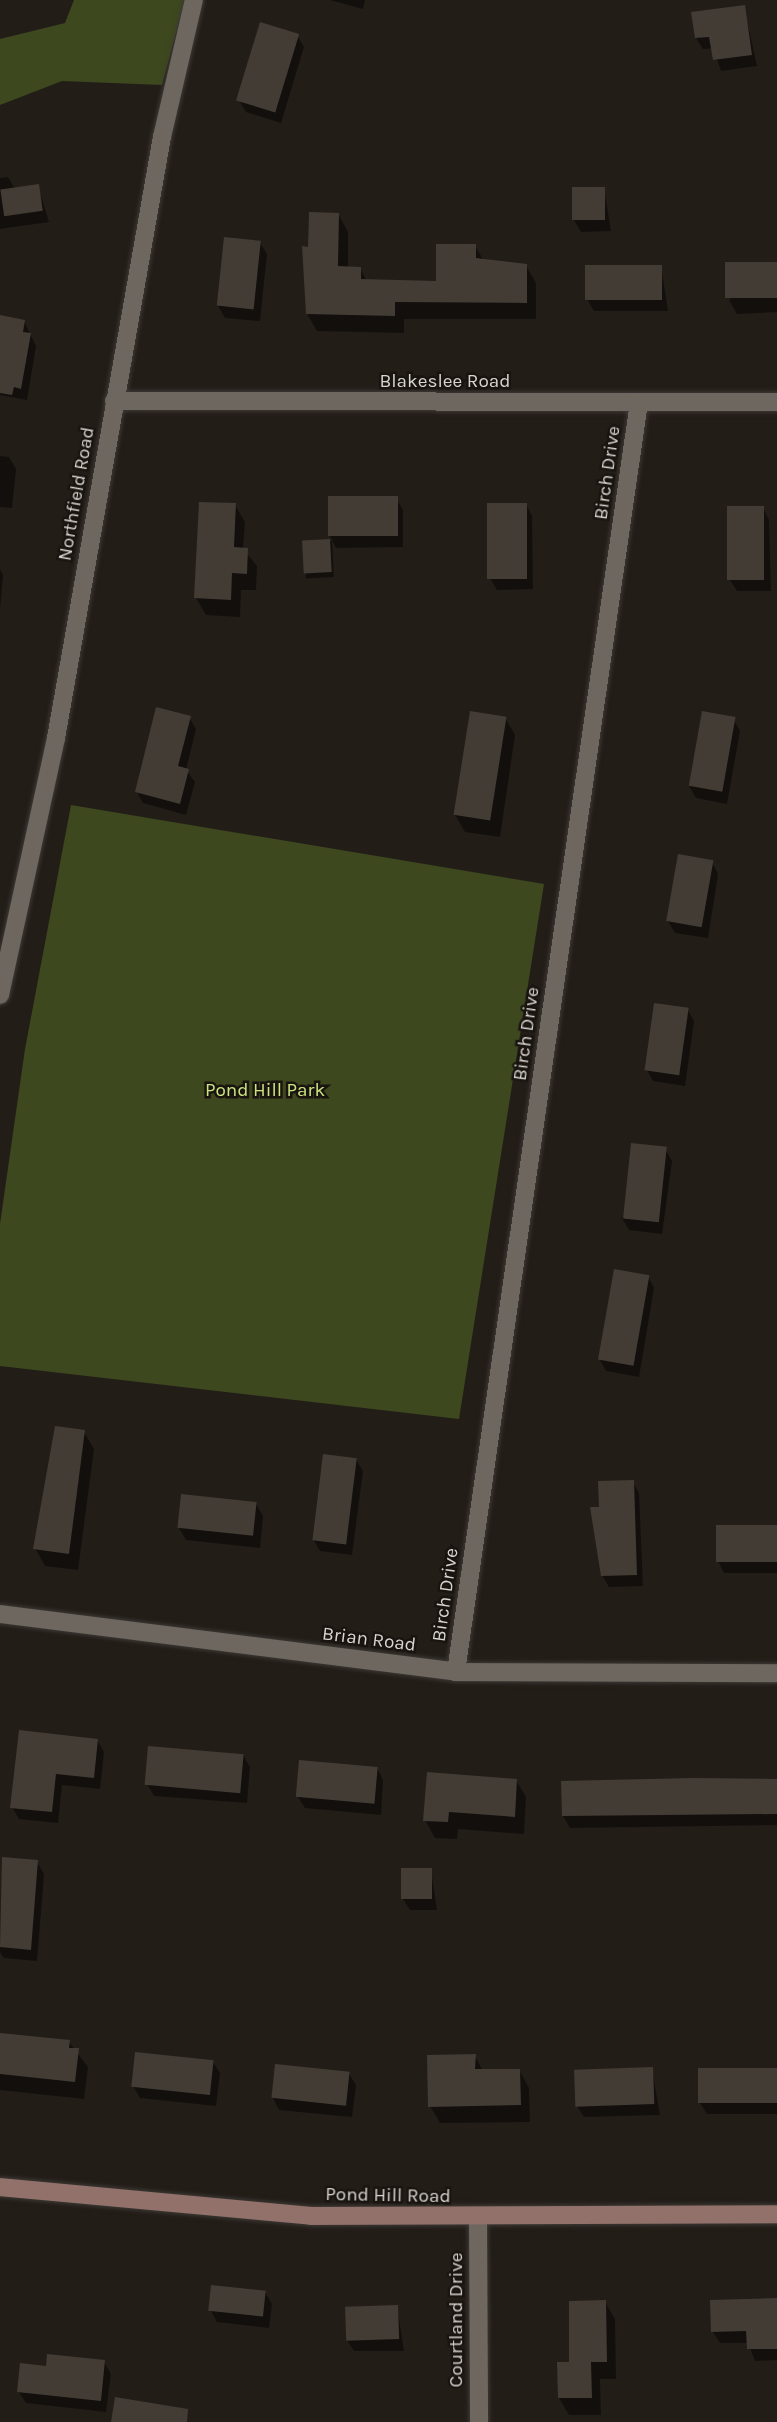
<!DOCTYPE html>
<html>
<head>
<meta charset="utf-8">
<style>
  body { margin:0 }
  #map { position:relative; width:777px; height:2422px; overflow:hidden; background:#231d18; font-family:Karla,sans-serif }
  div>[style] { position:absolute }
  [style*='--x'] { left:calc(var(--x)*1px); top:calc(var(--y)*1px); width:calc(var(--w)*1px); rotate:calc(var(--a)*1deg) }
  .green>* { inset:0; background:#3d481e }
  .shadow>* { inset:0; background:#0007; transform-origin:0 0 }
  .building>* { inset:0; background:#423c35; transform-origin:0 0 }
  .roads { filter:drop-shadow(0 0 2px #3d3935) drop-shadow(0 0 2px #3d3935) }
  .minor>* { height:18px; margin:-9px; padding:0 9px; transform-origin:9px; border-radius:9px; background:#6d6760 }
  .tertiary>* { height:18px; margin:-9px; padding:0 9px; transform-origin:9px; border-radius:9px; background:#6d6760 }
  .secondary>* { height:18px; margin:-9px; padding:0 9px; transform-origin:9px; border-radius:9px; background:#92716b }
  span { translate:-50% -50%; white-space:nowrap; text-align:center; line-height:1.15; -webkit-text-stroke:5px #19140f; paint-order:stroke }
  .street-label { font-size:19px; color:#d8d4d0 }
  .park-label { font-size:19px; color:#cae581 }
</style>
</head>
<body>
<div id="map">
  <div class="green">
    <div style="clip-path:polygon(74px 0,185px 0,162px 85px,62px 81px,0 105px,0 39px,65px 23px)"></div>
    <div style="clip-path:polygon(71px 805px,544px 884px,459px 1419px,0 1366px,0 1224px,25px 1049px)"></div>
  </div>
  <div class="shadow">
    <div style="clip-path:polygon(330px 0,365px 0,363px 9px)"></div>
    <div style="clip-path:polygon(744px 7px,757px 66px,721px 71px,713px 48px,703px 49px,696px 38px)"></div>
    <div style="clip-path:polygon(297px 35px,304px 47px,281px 123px,246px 112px,239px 100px)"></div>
    <div style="clip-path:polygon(8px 177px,15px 189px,38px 186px,49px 222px,0 229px,0 178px)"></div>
    <div style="clip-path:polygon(604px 188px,611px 231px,581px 232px,574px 220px)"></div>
    <div style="clip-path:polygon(338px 214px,348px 232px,348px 268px,360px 269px,367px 281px,438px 283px,475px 246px,484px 261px,526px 266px,536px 283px,536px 319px,404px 319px,404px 333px,317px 331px,307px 314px,310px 248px)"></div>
    <div style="clip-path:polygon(260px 243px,267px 254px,260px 321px,225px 318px,218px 306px)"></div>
    <div style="clip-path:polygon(777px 264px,777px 312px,737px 314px,729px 300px)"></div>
    <div style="clip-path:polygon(661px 266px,668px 311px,594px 311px,587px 299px)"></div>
    <div style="clip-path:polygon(24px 321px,36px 346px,27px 400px,0 395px,0 329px)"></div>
    <div style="clip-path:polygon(0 456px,9px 457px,16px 469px,12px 508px,0 507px)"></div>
    <div style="clip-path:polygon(396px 498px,403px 510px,403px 547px,336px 548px,330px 536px)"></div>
    <div style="clip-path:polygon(526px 504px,532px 516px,533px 589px,497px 590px,490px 578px)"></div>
    <div style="clip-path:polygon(235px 505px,245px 522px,243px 549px,257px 566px,256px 590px,241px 590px,240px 617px,206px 615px,196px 598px)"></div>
    <div style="clip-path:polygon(763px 508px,769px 520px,771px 591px,737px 591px,730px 580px)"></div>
    <div style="left:332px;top:541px;width:36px;height:28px;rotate:87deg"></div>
    <div style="clip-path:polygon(0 569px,3px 575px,0 609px)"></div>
    <div style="clip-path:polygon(189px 717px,196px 729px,186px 770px,195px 782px,186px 815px,143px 803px,137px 792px)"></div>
    <div style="clip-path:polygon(505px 718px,515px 735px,500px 837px,465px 832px,455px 815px)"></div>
    <div style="clip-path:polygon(733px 719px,740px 731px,727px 804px,696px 798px,689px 786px)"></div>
    <div style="clip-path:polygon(712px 862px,718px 874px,708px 938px,675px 933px,668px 921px)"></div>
    <div style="clip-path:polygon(687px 1009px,694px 1021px,685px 1086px,653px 1081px,647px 1070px)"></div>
    <div style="clip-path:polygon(665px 1149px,672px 1161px,662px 1234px,629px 1230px,622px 1218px)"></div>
    <div style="clip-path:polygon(648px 1276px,654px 1288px,639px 1377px,606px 1371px,600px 1360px)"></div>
    <div style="clip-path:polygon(84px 1432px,94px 1449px,78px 1570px,45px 1566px,35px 1548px)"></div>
    <div style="clip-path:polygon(356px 1460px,363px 1471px,352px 1555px,320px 1551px,313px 1539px)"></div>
    <div style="clip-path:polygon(633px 1482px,639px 1493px,643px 1586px,609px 1587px,602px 1575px)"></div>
    <div style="clip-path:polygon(256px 1504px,263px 1516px,260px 1548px,186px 1540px,179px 1528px)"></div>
    <div style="clip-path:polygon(777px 1527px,777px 1573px,724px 1573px,718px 1561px)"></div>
    <div style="clip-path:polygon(97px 1740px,104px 1752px,100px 1789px,62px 1785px,58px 1823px,19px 1819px,12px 1807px)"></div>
    <div style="clip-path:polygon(243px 1755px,250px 1767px,247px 1803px,154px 1796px,147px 1784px)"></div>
    <div style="clip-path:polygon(377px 1768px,383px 1780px,381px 1815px,305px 1808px,298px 1797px)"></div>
    <div style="clip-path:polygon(516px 1780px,526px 1797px,524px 1834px,458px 1829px,457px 1839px,435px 1838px,425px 1820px)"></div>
    <div style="clip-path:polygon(777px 1781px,777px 1825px,570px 1828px,563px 1816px)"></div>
    <div style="clip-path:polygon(4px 1859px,37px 1862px,44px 1874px,37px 1961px,4px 1958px,0 1952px)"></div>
    <div style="clip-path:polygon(431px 1870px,437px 1910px,410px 1910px,403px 1899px)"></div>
    <div style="clip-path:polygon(0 2035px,69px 2042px,88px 2067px,84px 2099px,0 2090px)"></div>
    <div style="clip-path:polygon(475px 2056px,483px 2071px,519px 2070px,529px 2088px,530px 2122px,440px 2123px,430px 2106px)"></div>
    <div style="clip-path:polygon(213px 2062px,220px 2073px,216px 2106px,140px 2098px,133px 2086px)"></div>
    <div style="clip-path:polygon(652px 2069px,660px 2115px,584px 2117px,577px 2106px)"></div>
    <div style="clip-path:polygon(777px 2070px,777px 2114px,707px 2114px,700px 2103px)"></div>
    <div style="clip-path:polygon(349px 2074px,356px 2085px,352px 2117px,279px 2110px,273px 2098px)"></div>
    <div style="clip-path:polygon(265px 2292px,272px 2304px,269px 2328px,217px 2322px,211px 2311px)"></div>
    <div style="clip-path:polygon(777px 2300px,777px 2360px,755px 2361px,748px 2343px,720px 2343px,713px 2332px)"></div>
    <div style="clip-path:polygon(605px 2302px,615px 2319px,616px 2379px,600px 2379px,601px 2415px,569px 2415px,559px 2398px)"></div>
    <div style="clip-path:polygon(397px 2307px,404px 2351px,354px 2351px,347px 2340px)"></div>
    <div style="clip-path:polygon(104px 2362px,111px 2374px,106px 2412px,26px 2403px,19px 2392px)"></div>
  </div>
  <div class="building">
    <div style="clip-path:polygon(745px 5px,752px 55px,713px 60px,709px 37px,695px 38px,691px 12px)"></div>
    <div style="left:260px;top:22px;width:41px;height:82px;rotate:17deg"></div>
    <div style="left:39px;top:184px;width:27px;height:39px;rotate:82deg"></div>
    <div style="left:572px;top:187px;width:33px;height:33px"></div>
    <div style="clip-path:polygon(309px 212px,339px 213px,338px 266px,361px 267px,361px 279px,436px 281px,436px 244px,476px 244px,476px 258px,527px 264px,527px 303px,395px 302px,395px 316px,306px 314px,302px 246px,308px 247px)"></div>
    <div style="left:224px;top:237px;width:37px;height:69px;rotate:6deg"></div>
    <div style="left:777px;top:262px;width:36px;height:52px;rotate:90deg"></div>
    <div style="left:585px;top:265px;width:77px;height:35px"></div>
    <div style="clip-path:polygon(0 315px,25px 320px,23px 332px,31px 333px,21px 389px,14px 387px,12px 395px,0 393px)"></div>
    <div style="left:328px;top:496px;width:70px;height:40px"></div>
    <div style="clip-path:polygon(199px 502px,236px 503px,234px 547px,248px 548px,247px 574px,232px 573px,231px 600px,194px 598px)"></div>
    <div style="left:487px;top:503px;width:40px;height:76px"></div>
    <div style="left:727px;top:506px;width:37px;height:74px"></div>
    <div style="left:330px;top:539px;width:33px;height:28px;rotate:87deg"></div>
    <div style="clip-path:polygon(156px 707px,191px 716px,178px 766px,189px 769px,180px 804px,135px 792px)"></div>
    <div style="left:470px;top:711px;width:37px;height:105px;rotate:9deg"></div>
    <div style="left:702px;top:711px;width:34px;height:76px;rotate:10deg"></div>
    <div style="left:678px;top:854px;width:36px;height:68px;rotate:10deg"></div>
    <div style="left:654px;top:1003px;width:35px;height:68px;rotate:8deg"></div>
    <div style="left:631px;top:1143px;width:36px;height:76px;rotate:6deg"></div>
    <div style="left:614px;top:1269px;width:36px;height:92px;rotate:10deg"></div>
    <div style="clip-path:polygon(55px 1426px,85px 1430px,69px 1554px,33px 1549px)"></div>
    <div style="left:323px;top:1454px;width:34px;height:87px;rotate:7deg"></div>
    <div style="clip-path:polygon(634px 1480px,637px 1575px,601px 1576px,590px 1507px,599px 1507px,598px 1481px)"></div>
    <div style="left:181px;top:1494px;width:76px;height:34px;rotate:6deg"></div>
    <div style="left:716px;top:1525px;width:61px;height:37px"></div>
    <div style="clip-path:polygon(19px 1730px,98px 1739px,94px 1778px,56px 1774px,52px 1812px,10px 1808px)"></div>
    <div style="left:148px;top:1746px;width:96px;height:39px;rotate:5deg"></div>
    <div style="left:299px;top:1760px;width:79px;height:37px;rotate:5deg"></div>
    <div style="clip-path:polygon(427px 1772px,517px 1779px,515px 1817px,449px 1812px,448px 1822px,423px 1821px)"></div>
    <div style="clip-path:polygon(693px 1778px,777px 1779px,777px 1814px,562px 1816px,561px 1781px)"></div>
    <div style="clip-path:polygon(2px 1857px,38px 1860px,31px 1950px,0 1947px)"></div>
    <div style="left:401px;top:1868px;width:31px;height:31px"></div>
    <div style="clip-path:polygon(0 2033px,70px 2040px,69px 2048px,79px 2048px,75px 2082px,0 2074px)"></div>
    <div style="left:135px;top:2052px;width:79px;height:35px;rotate:6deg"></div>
    <div style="clip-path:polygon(476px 2054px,475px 2069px,520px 2069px,521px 2105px,428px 2107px,427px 2055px)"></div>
    <div style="left:275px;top:2064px;width:75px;height:34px;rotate:6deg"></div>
    <div style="left:653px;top:2067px;width:37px;height:79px;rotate:88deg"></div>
    <div style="left:777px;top:2068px;width:35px;height:79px;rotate:90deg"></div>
    <div style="left:211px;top:2285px;width:55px;height:26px;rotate:6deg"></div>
    <div style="clip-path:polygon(777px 2298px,777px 2349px,747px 2349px,746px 2331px,711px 2332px,710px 2300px)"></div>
    <div style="clip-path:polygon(606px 2300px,607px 2362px,591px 2362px,592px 2398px,558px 2398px,557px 2362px,569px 2362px,569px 2301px)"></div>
    <div style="left:398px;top:2305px;width:34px;height:53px;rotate:88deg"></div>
    <div style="clip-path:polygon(47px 2354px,105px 2360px,101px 2401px,17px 2392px,20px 2363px,46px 2366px)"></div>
    <div style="clip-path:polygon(115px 2397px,188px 2409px,187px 2422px,111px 2422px)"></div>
  </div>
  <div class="roads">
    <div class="minor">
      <div style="--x:114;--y:401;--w:663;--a:0.09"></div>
      <div style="--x:0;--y:1614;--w:460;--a:7.2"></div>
      <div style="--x:456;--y:1672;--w:321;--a:0.2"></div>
      <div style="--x:456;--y:1672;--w:1283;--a:-81.8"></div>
      <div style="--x:478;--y:2218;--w:204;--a:89.7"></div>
    </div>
    <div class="tertiary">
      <div style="--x:0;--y:995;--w:263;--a:-77.7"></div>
      <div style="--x:56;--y:738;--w:610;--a:-80"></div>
      <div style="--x:162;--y:137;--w:141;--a:-76.9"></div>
    </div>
    <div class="secondary">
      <div style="--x:0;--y:2187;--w:312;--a:5.3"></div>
      <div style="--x:311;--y:2216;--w:466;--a:-0.2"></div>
    </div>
  </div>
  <div class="street-label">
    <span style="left:445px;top:382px">Blakeslee Road</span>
    <span style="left:608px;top:473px;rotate:-82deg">Birch Drive</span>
    <span style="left:77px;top:494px;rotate:-80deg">Northfield Road</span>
    <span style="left:527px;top:1034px;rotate:-82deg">Birch Drive</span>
    <span style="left:446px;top:1595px;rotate:-82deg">Birch Drive</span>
    <span style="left:369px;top:1640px;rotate:7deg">Brian Road</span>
    <span style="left:388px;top:2196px;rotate:1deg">Pond Hill Road</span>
    <span style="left:457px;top:2320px;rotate:-90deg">Courtland Drive</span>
  </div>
  <div class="park-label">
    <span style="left:265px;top:1091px">Pond Hill Park</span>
  </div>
</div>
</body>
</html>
